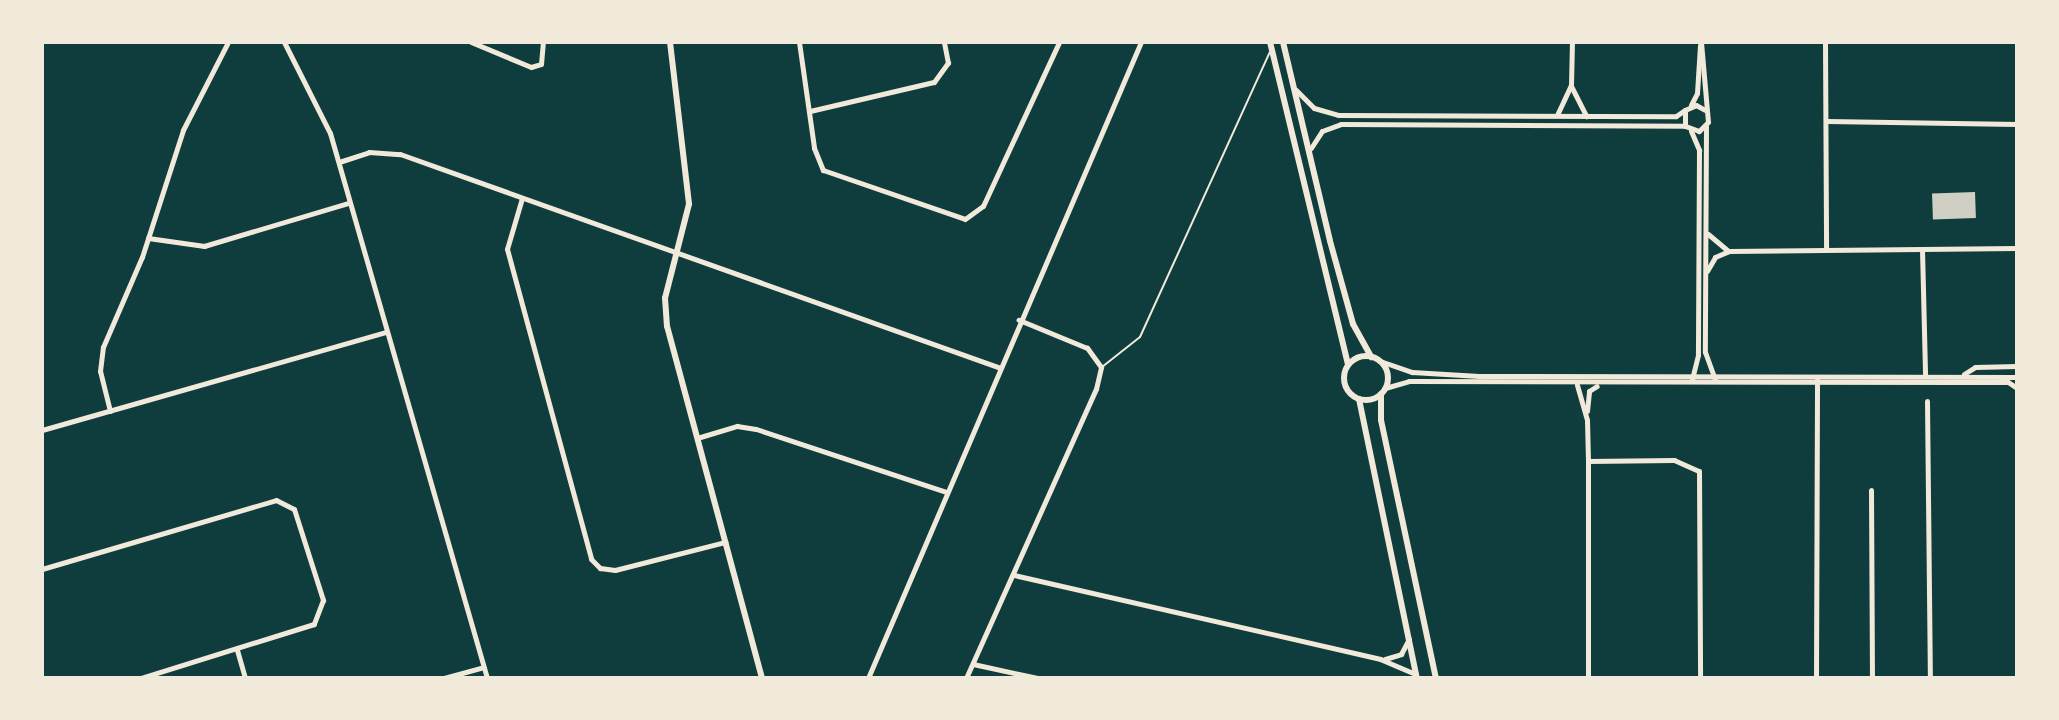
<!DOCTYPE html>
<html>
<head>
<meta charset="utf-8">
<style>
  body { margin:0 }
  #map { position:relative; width:2059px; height:720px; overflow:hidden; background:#0f3d3e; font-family:"DM Sans",sans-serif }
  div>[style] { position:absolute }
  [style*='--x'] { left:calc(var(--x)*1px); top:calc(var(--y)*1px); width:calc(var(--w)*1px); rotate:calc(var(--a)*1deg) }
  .building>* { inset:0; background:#cfcfc3; transform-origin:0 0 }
  .service>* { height:2px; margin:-1px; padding:0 1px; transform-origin:1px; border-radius:1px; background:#f1e9da }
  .minor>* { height:5px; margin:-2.5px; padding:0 2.5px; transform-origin:2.5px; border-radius:2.5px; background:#f1e9da }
  .tertiary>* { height:6px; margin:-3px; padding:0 3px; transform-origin:3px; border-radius:3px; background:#f1e9da }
  .tertiary>.ring { margin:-3px; padding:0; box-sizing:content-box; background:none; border:6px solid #f1e9da; border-radius:50% }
  span { translate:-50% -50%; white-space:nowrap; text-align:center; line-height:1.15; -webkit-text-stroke:6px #f1e9da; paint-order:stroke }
  .frame { position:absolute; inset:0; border:44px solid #f1e9da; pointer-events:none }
</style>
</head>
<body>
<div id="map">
  <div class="building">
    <div style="left:1975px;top:192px;width:26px;height:43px;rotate:88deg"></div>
  </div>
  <div class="service">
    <div style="--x:1102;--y:367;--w:48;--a:-38.3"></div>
    <div style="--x:1140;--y:337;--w:313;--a:-65.5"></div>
  </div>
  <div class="minor">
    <div style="--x:284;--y:42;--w:102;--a:63.2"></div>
    <div style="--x:330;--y:133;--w:567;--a:73.93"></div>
    <div style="--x:471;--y:42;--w:65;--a:22.6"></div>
    <div style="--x:531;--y:67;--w:10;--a:-17"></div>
    <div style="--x:541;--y:64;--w:22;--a:-85"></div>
    <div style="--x:799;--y:42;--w:107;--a:81.9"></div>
    <div style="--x:814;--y:148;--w:24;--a:68"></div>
    <div style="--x:823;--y:170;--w:150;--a:19"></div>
    <div style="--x:965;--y:219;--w:22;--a:-36"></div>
    <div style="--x:983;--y:206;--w:181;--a:-65.1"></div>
    <div style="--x:1701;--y:42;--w:80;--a:85"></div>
    <div style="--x:1708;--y:122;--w:13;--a:135"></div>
    <div style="--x:1699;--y:131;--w:15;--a:-160"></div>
    <div style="--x:1685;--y:126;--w:16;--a:-90"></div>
    <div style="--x:1685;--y:110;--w:12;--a:-24"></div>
    <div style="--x:1696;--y:105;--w:10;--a:29"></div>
    <div style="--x:1825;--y:42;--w:207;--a:89.7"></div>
    <div style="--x:1571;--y:86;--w:34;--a:63"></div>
    <div style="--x:1296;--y:90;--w:25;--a:45"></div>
    <div style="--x:1314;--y:108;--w:25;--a:16"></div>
    <div style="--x:1338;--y:115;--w:338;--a:0.2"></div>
    <div style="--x:1676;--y:116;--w:11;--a:-34"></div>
    <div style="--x:1691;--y:105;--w:13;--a:-63"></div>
    <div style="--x:1697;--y:93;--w:48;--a:-86.4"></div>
    <div style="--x:810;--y:111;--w:127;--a:-13.2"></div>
    <div style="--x:934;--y:82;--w:24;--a:-54"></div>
    <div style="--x:948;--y:63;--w:21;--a:-101"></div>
    <div style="--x:1557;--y:115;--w:33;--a:-65"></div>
    <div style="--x:1571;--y:85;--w:43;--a:-88.7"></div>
    <div style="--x:1827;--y:121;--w:190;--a:0.9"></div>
    <div style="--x:1706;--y:126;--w:226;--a:90.3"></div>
    <div style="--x:1705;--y:352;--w:29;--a:70"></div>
    <div style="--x:1691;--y:131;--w:21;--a:67"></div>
    <div style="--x:1699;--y:150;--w:205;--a:90.3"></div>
    <div style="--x:1698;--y:355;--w:25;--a:104"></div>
    <div style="--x:1311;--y:148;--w:20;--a:-57"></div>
    <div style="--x:1322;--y:131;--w:20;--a:-20"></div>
    <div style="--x:1341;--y:124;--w:344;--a:0.3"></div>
    <div style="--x:339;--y:162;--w:32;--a:-18"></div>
    <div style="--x:369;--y:152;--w:31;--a:4"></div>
    <div style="--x:400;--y:154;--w:635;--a:19.61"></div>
    <div style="--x:522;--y:198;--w:53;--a:106.4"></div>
    <div style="--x:507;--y:249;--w:321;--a:74.8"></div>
    <div style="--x:591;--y:559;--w:13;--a:45"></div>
    <div style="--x:600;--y:568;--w:15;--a:8"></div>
    <div style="--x:615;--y:570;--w:114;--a:-14.3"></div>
    <div style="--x:1708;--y:234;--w:26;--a:40"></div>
    <div style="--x:148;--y:238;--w:57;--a:8.1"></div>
    <div style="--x:204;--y:246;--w:150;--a:-16.6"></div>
    <div style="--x:1922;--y:249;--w:127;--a:88.6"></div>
    <div style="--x:1707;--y:271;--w:16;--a:-60"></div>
    <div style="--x:1715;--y:257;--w:15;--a:-23"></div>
    <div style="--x:1729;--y:251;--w:288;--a:-0.6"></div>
    <div style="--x:1380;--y:361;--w:34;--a:19"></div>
    <div style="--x:1412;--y:372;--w:67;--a:3.4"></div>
    <div style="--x:1479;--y:376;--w:538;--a:0.11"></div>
    <div style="--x:1964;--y:374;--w:13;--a:-32"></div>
    <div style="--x:1975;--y:367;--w:42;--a:-1.4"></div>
    <div style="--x:1577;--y:385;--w:36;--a:74"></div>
    <div style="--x:1587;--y:420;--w:41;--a:88.6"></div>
    <div style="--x:1588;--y:461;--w:217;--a:90"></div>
    <div style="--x:1385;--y:388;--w:25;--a:-16"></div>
    <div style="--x:1409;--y:381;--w:553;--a:0.1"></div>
    <div style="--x:1962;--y:382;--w:46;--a:0"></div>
    <div style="--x:2008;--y:382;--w:11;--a:34"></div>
    <div style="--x:1927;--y:401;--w:277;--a:89.4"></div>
    <div style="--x:110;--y:411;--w:41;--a:-104"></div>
    <div style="--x:100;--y:371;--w:24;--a:-83"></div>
    <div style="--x:103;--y:347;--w:98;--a:-66.6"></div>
    <div style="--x:142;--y:257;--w:133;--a:-72.1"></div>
    <div style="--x:183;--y:130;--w:99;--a:-62.9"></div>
    <div style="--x:1587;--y:411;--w:20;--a:-84"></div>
    <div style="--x:1589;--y:391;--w:9;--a:-32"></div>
    <div style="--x:42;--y:430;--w:357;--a:-15.9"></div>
    <div style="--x:697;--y:438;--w:42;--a:-16.7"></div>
    <div style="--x:737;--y:426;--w:19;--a:9"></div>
    <div style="--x:756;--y:429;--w:200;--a:18.3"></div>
    <div style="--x:1588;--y:461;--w:86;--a:-0.7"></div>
    <div style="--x:1674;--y:460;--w:27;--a:24"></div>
    <div style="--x:1699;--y:471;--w:207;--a:89.7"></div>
    <div style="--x:1871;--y:490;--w:188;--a:89.7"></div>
    <div style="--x:42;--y:569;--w:244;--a:-16.4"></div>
    <div style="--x:276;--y:500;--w:20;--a:27"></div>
    <div style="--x:294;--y:509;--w:96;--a:72.3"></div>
    <div style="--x:323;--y:600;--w:26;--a:111"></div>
    <div style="--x:314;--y:624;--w:181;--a:162.7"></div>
    <div style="--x:1014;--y:575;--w:376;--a:12.9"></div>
    <div style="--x:1380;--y:659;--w:39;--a:23"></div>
    <div style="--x:237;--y:650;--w:29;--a:74"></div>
    <div style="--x:1385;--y:659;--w:17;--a:-17"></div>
    <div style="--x:1401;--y:654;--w:17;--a:-62"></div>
    <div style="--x:973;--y:664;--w:66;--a:12.3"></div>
    <div style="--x:444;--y:678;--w:41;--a:-15.4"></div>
    <div style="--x:868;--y:678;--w:692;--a:-66.77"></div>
    <div style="--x:966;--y:678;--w:317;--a:-65.8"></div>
    <div style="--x:1096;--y:389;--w:23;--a:-77"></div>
    <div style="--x:1101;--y:367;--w:24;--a:-126"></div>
    <div style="--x:1087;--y:348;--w:74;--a:-157.6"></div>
    <div style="--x:1816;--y:678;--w:299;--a:-89.8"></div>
  </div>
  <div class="tertiary">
    <div style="--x:670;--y:42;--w:163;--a:83.3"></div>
    <div style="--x:689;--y:204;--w:97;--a:104.3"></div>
    <div style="--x:665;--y:298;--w:28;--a:86"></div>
    <div style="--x:667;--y:326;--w:365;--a:74.9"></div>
    <div style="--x:1270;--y:42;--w:331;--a:76.4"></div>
    <div style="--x:1283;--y:42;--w:204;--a:76.7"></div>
    <div style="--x:1330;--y:241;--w:86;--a:74.5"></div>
    <div style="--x:1353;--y:324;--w:38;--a:61"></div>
    <div class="ring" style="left:1344px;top:356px;width:38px;height:38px"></div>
    <div style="--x:1381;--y:394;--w:26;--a:90"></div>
    <div style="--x:1381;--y:420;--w:264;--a:78"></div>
    <div style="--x:1359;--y:399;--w:285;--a:78.3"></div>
  </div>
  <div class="frame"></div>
</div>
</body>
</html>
